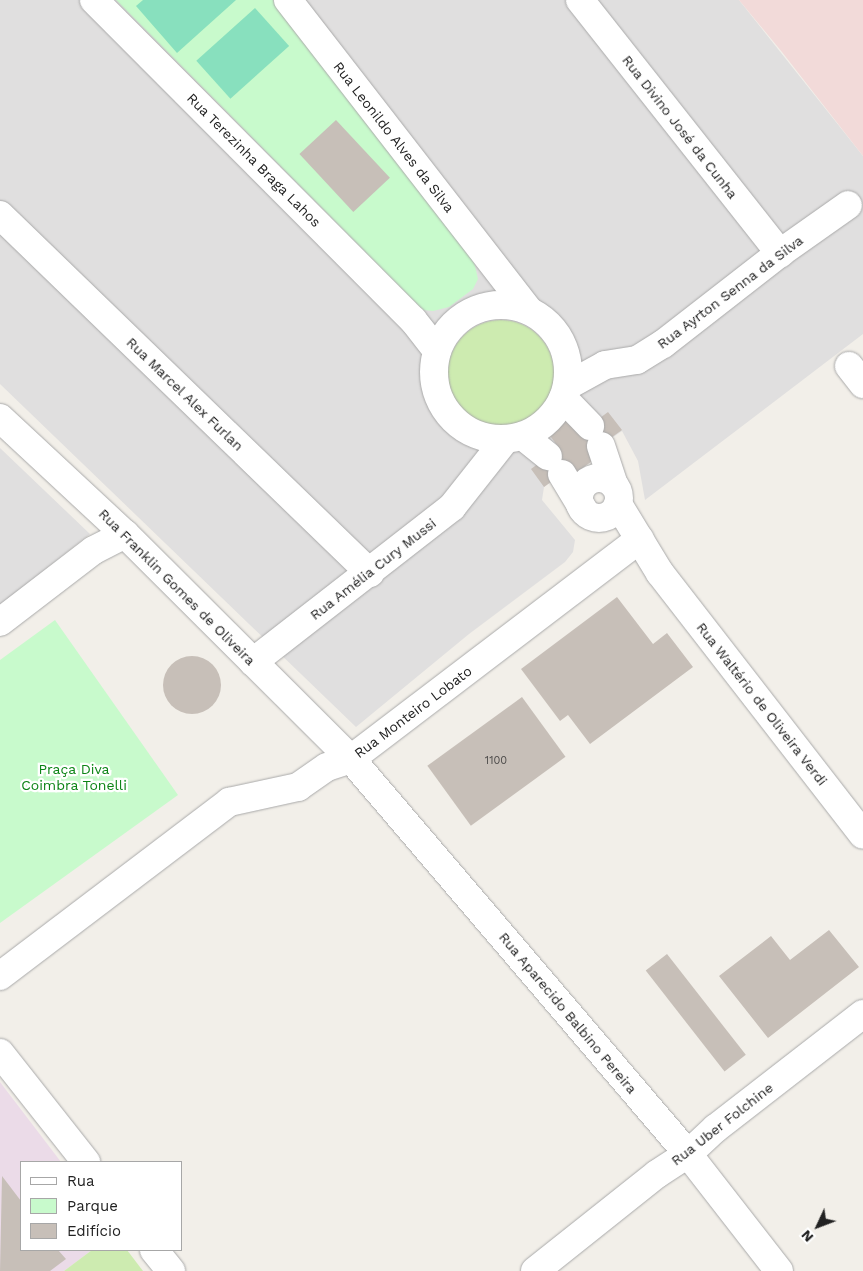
<!DOCTYPE html>
<html>
<head>
<meta charset="utf-8">
<style>
  body { margin:0 }
  #map { position:relative; width:863px; height:1271px; overflow:hidden; background:#f2efe9; font-family:"Work Sans",sans-serif }
  div>[style] { position:absolute }
  [style*='--x'] { left:calc(var(--x)*1px); top:calc(var(--y)*1px); width:calc(var(--w)*1px); rotate:calc(var(--a)*1deg) }
  .residential>* { inset:0; background:#e0dfdf }
  .commercial>* { inset:0; background:#f2dad9 }
  .industrial>* { inset:0; background:#ebdbe8 }
  .grass>* { inset:0; background:#cdebb0 }
  .round { border-radius:50% }
  .park>* { inset:0; background:#c8facc }
  .pitch>* { inset:0; background:#88e0be; transform-origin:0 0 }
  .building>* { inset:0; background:#c7bfb8; transform-origin:0 0 }
  .roads { filter:drop-shadow(0 0 1px #a9a9a9) drop-shadow(0 0 1px #a9a9a9) }
  .minor>* { height:28px; margin:-14px; padding:0 14px; transform-origin:14px; border-radius:14px; background:#fff }
  .minor>.ring { margin:-14px; padding:0; box-sizing:content-box; background:none; border:28px solid #fff; border-radius:50% }
  span { translate:-50% -50%; white-space:nowrap; text-align:center; line-height:1.15; -webkit-text-stroke:4.5px #fff; paint-order:stroke }
  .number-label { font-size:11px; color:#4b4948 }
  .number-label span { -webkit-text-stroke-width:0 }
  .street-label { font-size:14px; color:#222 }
  .park-label { font-size:14px; color:#0c8416 }
  .legend { position:absolute; left:20px; top:1161px; width:162px; height:90px; box-sizing:border-box; background:#fff; border:1px solid #a7a7a7; margin:0; padding:6px 9px; list-style:none; font-size:15px; color:#222 }
  .legend li { display:flex; align-items:center; gap:10px; height:25px }
  .legend b { width:25px; border:1px solid #a7a7a7 }
  .north { position:absolute; left:793px; top:1201px; width:50px; height:50px; -webkit-text-stroke:4px #fff; paint-order:stroke; rotate:227deg; font-size:14px; font-weight:700; line-height:20px; text-align:center; color:#222 }
  .north::after { content:''; display:block; margin:auto; width:18px; height:22px; background:#222; clip-path:polygon(50% 0,100% 100%,50% 72%,0 100%) }
</style>
</head>
<body>
<div id="map">
  <div class="residential">
    <div style="clip-path:polygon(0 0,739px 0,863px 156px,863px 334px,645px 500px,638px 461px,622px 431px,595px 450px,599px 456px,577px 472px,572px 466px,544px 487px,542px 500px,575px 540px,573px 552px,565px 562px,469px 634px,356px 727px,0 384px)"></div>
    <div style="clip-path:polygon(0 448px,90px 534px,0 605px)"></div>
  </div>
  <div class="commercial">
    <div style="clip-path:polygon(739px 0,863px 0,863px 156px,782px 52px)"></div>
  </div>
  <div class="industrial">
    <div style="clip-path:polygon(0 1082px,61px 1162px,21px 1162px,21px 1250px,92px 1250px,64px 1271px,0 1271px)"></div>
  </div>
  <div class="grass">
    <div class="round" style="left:448px;top:320px;width:106px;height:106px"></div>
    <div style="clip-path:polygon(92px 1250px,127px 1250px,143px 1271px,64px 1271px)"></div>
  </div>
  <div class="park">
    <div style="clip-path:polygon(116px 0,273px 0,473px 257px,478px 279px,473px 289px,449px 307px,433px 311px,423px 310px)"></div>
    <div style="clip-path:polygon(55px 620px,178px 795px,0 923px,0 660px)"></div>
  </div>
  <div class="pitch">
    <div style="clip-path:polygon(143px 0,236px 0,177px 53px,136px 6px)"></div>
    <div style="left:255px;top:8px;width:51px;height:79px;rotate:48deg"></div>
  </div>
  <div class="building">
    <div style="left:336px;top:120px;width:79px;height:50px;rotate:47deg"></div>
    <div style="clip-path:polygon(608px 412px,622px 430px,594px 450px,599px 456px,577px 472px,573px 466px,544px 487px,531px 469px,559px 448px,548px 433px,570px 417px,581px 432px)"></div>
    <div style="clip-path:polygon(617px 597px,653px 644px,667px 633px,693px 667px,590px 744px,568px 715px,560px 721px,521px 669px)"></div>
    <div class="round" style="left:163px;top:656px;width:58px;height:58px"></div>
    <div style="left:522px;top:697px;width:74px;height:117px;rotate:54deg"></div>
    <div style="clip-path:polygon(829px 930px,859px 967px,768px 1038px,719px 976px,771px 936px,790px 960px)"></div>
    <div style="left:667px;top:954px;width:128px;height:27px;rotate:52deg"></div>
    <div style="clip-path:polygon(2px 1176px,21px 1201px,21px 1250px,58px 1250px,66px 1259px,50px 1271px,0 1271px)"></div>
  </div>
  <div class="roads">
    <div class="minor">
      <div style="--x:94;--y:0;--w:452;--a:45.1"></div>
      <div style="--x:413;--y:320;--w:39;--a:52"></div>
      <div style="--x:288;--y:0;--w:393;--a:52.2"></div>
      <div style="--x:580;--y:0;--w:323;--a:51.7"></div>
      <div style="--x:0;--y:215;--w:515;--a:44.06"></div>
      <div class="ring" style="left:434px;top:305px;width:106px;height:106px"></div>
      <div style="--x:849;--y:366;--w:23;--a:52"></div>
      <div style="--x:567;--y:386;--w:43;--a:-28.9"></div>
      <div style="--x:605;--y:365;--w:32;--a:-9"></div>
      <div style="--x:637;--y:360;--w:31;--a:-32"></div>
      <div style="--x:663;--y:344;--w:148;--a:-37.9"></div>
      <div style="--x:780;--y:253;--w:83;--a:-35.2"></div>
      <div style="--x:563;--y:398;--w:39;--a:46"></div>
      <div style="--x:0;--y:418;--w:171;--a:42.9"></div>
      <div style="--x:125;--y:534;--w:319;--a:44.9"></div>
      <div style="--x:351;--y:759;--w:519;--a:49.53"></div>
      <div style="--x:688;--y:1154;--w:148;--a:52.1"></div>
      <div style="--x:523;--y:436;--w:32;--a:39"></div>
      <div style="--x:601;--y:446;--w:41;--a:71.6"></div>
      <div style="--x:562;--y:474;--w:41;--a:59"></div>
      <div class="ring" style="left:579px;top:478px;width:12px;height:12px"></div>
      <div style="--x:618;--y:504;--w:81;--a:58.7"></div>
      <div style="--x:660;--y:573;--w:331;--a:52.2"></div>
      <div style="--x:0;--y:622;--w:118;--a:-37.5"></div>
      <div style="--x:94;--y:550;--w:35;--a:-27"></div>
      <div style="--x:253;--y:662;--w:252;--a:-37.9"></div>
      <div style="--x:452;--y:507;--w:85;--a:-51.7"></div>
      <div style="--x:0;--y:976;--w:288;--a:-37.2"></div>
      <div style="--x:229;--y:802;--w:71;--a:-12.3"></div>
      <div style="--x:298;--y:787;--w:35;--a:-35"></div>
      <div style="--x:327;--y:767;--w:25;--a:-18"></div>
      <div style="--x:351;--y:759;--w:363;--a:-37.3"></div>
      <div style="--x:0;--y:1053;--w:139;--a:51.7"></div>
      <div style="--x:154;--y:1250;--w:27;--a:51"></div>
      <div style="--x:535;--y:1271;--w:156;--a:-38.5"></div>
      <div style="--x:657;--y:1174;--w:37;--a:-33"></div>
      <div style="--x:688;--y:1154;--w:38;--a:-43"></div>
      <div style="--x:716;--y:1128;--w:186;--a:-37.8"></div>
    </div>
  </div>
  <div class="number-label">
    <span style="left:496px;top:761px">1100</span>
  </div>
  <div class="street-label">
    <span style="left:680px;top:127px;rotate:52deg">Rua Divino José da Cunha</span>
    <span style="left:394px;top:137px;rotate:52deg">Rua Leonildo Alves da Silva</span>
    <span style="left:254px;top:160px;rotate:45deg">Rua Terezinha Braga Lahos</span>
    <span style="left:730px;top:292px;rotate:-37deg">Rua Ayrton Senna da Silva</span>
    <span style="left:185px;top:394px;rotate:44deg">Rua Marcel Alex Furlan</span>
    <span style="left:373px;top:569px;rotate:-38deg">Rua Amélia Cury Mussi</span>
    <span style="left:177px;top:587px;rotate:45deg">Rua Franklin Gomes de Oliveira</span>
    <span style="left:762px;top:704px;rotate:52deg">Rua Waltério de Oliveira Verdi</span>
    <span style="left:413px;top:712px;rotate:-37deg">Rua Monteiro Lobato</span>
    <span style="left:568px;top:1013px;rotate:50deg">Rua Aparecido Balbino Pereira</span>
    <span style="left:722px;top:1124px;rotate:-38deg">Rua Uber Folchine</span>
  </div>
  <div class="park-label">
    <span style="left:74px;top:777px">Praça Diva<br>Coimbra Tonelli</span>
  </div>
  <ul class="legend">
  <li><b style="height:6px;background:#fff"></b>Rua</li>
  <li><b style="height:14px;background:#c8facc"></b>Parque</li>
  <li><b style="height:14px;background:#c7bfb8"></b>Edifício</li>
  </ul>
  <div class="north">N</div>
</div>
</body>
</html>
